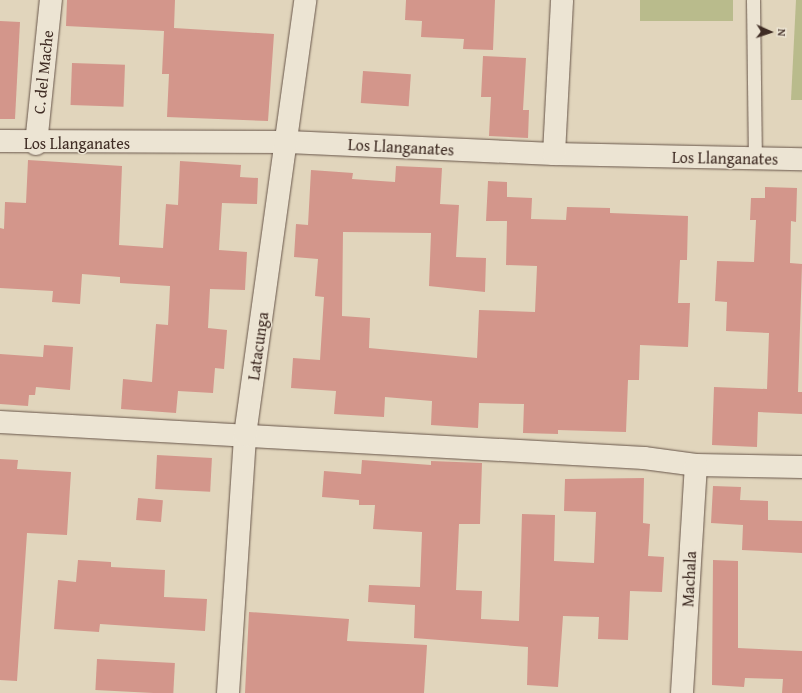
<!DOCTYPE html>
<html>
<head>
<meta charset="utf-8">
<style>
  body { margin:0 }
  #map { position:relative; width:802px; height:693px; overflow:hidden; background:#e1d5bc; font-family:"Gentium Book Plus",serif }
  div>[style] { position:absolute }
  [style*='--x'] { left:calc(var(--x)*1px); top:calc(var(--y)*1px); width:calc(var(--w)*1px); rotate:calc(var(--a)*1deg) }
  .green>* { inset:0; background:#b9bb8c; transform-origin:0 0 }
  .building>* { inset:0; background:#d3968b; transform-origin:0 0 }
  .roads { filter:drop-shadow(0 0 1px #68564a) drop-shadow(0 0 1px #68564a) }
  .lane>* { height:13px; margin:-6.5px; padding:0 6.5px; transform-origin:6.5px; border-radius:6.5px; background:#ece4d3 }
  .street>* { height:22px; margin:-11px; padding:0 11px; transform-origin:11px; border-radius:11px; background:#ece4d3 }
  span { translate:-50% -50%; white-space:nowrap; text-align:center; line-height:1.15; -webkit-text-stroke:3px #ece4d3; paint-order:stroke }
  .street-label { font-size:16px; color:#3f2c24 }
  .north { position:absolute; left:750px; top:12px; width:40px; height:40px; -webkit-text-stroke:3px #ece4d3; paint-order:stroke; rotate:93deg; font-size:11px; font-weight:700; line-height:16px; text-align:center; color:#3f2c24 }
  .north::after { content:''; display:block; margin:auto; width:14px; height:18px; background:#3f2c24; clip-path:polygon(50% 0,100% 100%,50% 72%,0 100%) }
</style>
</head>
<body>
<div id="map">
  <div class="green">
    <div style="left:640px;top:0;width:93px;height:21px"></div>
    <div style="clip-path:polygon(796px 0,802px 0,802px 100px,791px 100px)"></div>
  </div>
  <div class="building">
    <div style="clip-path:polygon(67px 0,175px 0,174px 28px,274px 34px,268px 121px,167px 117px,169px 74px,162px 74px,164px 31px,66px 26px)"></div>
    <div style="clip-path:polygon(406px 0,495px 0,493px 50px,463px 49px,464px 39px,421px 37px,422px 21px,405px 20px)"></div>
    <div style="clip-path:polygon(0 21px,20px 22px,15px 119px,0 119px)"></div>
    <div style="clip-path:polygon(483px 56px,526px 58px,523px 110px,529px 110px,528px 138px,489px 136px,491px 97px,481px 97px)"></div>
    <div style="left:72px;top:63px;width:53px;height:42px;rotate:2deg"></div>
    <div style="left:363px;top:71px;width:48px;height:32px;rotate:4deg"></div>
    <div style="clip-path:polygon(28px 160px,122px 166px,119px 245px,163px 248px,166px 204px,178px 205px,180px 161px,241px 165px,240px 177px,258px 178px,257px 204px,222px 203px,219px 250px,247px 252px,245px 290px,210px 289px,208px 328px,227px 330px,224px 369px,215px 368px,213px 393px,178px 391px,176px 413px,121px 409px,123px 379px,152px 382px,156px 324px,168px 325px,170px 286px,120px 283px,120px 277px,82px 274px,80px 304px,52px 302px,53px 291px,0 288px,0 228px,4px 229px,5px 202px,26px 203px)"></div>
    <div style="clip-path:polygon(396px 166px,442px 168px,440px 204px,459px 205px,456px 257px,486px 258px,485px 292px,429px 286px,431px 233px,343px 232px,342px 316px,370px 318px,369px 348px,477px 358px,479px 310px,535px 312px,537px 266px,506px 265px,507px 221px,486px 221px,488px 181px,507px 182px,507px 197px,532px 198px,531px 219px,566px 220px,567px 207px,610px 208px,610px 213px,688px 216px,687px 260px,680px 260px,678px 303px,690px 303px,688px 347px,640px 345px,639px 380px,628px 380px,626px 432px,558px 430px,558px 434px,523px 433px,524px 404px,479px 403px,478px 428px,431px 425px,432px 401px,385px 397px,384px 417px,334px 414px,336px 391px,291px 388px,293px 358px,320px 360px,324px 297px,315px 296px,318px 259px,294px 257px,296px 224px,308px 225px,311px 170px,353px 173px,352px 179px,395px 182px)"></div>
    <div style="clip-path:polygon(765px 187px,797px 188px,796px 222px,791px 221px,790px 263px,802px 264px,798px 392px,802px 392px,802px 414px,758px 412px,757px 447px,712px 445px,714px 387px,767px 389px,769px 333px,726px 331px,727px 302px,715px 301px,717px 261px,754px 262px,756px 220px,750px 220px,751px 198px,765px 198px)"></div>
    <div style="clip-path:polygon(44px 345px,73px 347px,70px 390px,36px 387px,35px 395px,29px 395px,28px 406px,0 404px,0 354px,43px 357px)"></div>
    <div style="left:157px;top:455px;width:55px;height:34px;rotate:3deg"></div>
    <div style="clip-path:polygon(0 459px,18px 460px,17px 469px,71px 472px,67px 535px,27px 533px,17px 681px,0 680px)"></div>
    <div style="clip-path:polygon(362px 460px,431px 465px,431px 461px,482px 463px,480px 524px,459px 524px,456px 590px,482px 591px,481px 619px,519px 621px,522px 514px,555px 515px,554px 561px,594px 563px,596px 512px,564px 511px,565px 479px,644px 478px,643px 523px,650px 524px,648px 556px,664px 557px,662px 592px,630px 591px,628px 640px,598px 639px,599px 617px,563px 616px,558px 687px,527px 685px,528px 647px,414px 638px,415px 605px,368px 602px,369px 585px,420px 587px,422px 532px,373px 529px,375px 505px,359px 505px,359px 500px,322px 497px,324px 471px,361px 474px)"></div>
    <div style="clip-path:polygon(713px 486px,741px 487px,740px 500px,768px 501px,768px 520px,802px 521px,802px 553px,742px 550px,743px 525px,711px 523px)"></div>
    <div style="left:138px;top:498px;width:25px;height:22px;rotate:5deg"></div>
    <div style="clip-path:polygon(78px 560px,111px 562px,111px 567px,165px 570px,164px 597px,207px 599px,205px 631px,100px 624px,99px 632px,54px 629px,58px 580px,76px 582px)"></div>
    <div style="clip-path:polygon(713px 560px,738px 561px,738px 648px,802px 651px,802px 693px,782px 693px,783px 679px,745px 678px,744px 687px,712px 685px)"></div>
    <div style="clip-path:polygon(249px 612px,349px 619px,347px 641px,427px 645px,424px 693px,245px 693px)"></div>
    <div style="left:97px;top:659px;width:78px;height:31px;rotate:3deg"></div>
  </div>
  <div class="roads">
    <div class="lane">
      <div style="--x:753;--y:0;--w:159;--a:89.3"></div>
    </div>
    <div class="street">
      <div style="--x:0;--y:141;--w:288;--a:0.2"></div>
      <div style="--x:288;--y:142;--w:266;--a:2.6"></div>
      <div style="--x:554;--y:154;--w:248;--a:1.2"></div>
      <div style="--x:36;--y:144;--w:145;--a:-84.1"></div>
      <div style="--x:554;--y:154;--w:154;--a:-87"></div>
      <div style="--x:0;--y:422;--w:645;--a:3.2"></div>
      <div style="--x:644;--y:458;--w:52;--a:7.7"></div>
      <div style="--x:696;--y:465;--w:106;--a:1.1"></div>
      <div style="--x:228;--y:693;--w:259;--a:-86.2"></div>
      <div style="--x:245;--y:435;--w:439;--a:-82.1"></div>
      <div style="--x:682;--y:693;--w:228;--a:-86.5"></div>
    </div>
  </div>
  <div class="street-label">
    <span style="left:43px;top:72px;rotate:-84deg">C. del Mache</span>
    <span style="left:77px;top:143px">Los Llanganates</span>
    <span style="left:401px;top:147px;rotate:3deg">Los Llanganates</span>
    <span style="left:725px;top:158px;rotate:1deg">Los Llanganates</span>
    <span style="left:258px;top:346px;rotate:-82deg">Latacunga</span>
    <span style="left:689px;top:579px;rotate:-87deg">Machala</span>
  </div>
  <div class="north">N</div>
</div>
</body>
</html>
